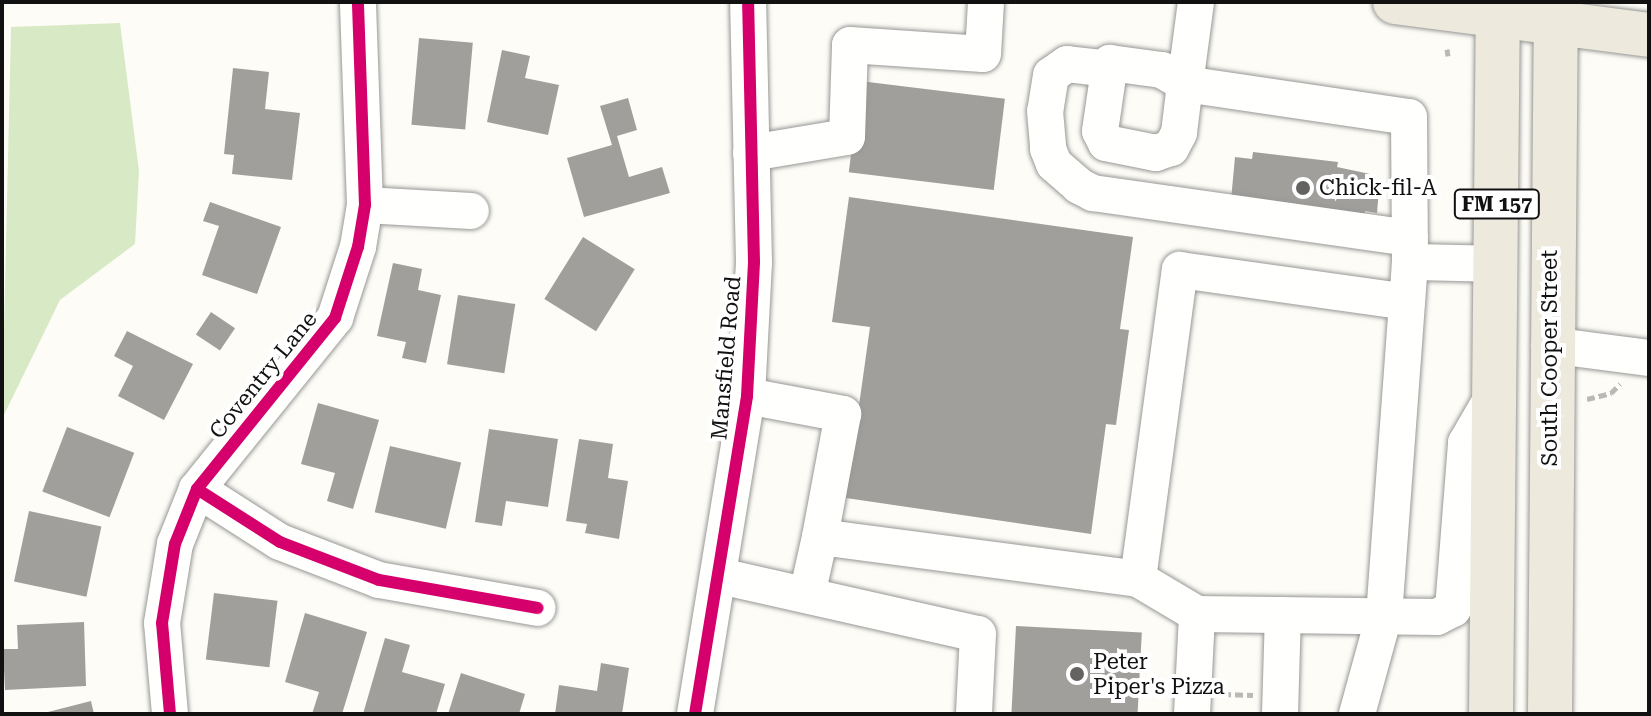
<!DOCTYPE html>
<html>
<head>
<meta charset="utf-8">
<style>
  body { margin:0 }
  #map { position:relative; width:1651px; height:716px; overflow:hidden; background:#fdfcf7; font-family:"Roboto Serif",serif }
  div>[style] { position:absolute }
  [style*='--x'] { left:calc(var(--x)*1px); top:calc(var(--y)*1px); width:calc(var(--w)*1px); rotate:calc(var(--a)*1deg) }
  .forest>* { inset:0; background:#d8eac5 }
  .building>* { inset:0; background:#a19f9c; transform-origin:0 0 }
  .path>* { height:5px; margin-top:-2.5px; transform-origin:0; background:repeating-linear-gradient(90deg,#b9b9b8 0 8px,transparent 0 12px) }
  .roads { filter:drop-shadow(0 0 2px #979795) drop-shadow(0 0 2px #979795) }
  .minor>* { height:36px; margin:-18px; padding:0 18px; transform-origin:18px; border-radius:18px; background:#fffffe }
  .major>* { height:44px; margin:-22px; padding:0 22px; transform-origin:22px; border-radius:22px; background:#ede9dc }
  .cycleway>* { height:12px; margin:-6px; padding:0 6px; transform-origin:6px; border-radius:6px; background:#d6006c }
  .dots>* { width:22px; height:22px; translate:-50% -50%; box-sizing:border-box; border:4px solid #fff; border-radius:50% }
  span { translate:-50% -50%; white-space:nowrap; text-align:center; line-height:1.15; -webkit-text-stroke:8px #fff; paint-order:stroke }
  .shield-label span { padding:2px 6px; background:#fff; border:2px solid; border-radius:6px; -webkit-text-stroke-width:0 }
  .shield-label { font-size:20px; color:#111; font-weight:700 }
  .poi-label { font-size:22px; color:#111 }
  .left { translate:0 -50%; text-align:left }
  .street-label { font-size:22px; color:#111 }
  .frame { position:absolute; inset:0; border:4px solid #111; pointer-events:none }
</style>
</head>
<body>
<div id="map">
  <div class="forest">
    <div style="clip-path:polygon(120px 23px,139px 171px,135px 244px,60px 300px,2px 419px,11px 27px)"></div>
  </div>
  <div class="building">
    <div style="left:419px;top:38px;width:54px;height:87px;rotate:5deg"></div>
    <div style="clip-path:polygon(502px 50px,530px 56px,525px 78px,559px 85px,548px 135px,487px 122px)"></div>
    <div style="clip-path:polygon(233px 68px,269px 72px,265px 109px,300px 113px,292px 180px,232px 174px,234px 155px,224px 154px)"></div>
    <div style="left:860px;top:81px;width:146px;height:92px;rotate:7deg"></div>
    <div style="clip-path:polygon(628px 98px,637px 130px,617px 136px,629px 177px,662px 167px,670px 193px,584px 217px,567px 158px,612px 145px,600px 106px)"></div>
    <div style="clip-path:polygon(1253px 152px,1338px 162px,1337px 167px,1370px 174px,1370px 187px,1379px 189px,1377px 213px,1365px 211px,1363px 223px,1231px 200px,1235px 157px,1252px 159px)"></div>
    <div style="clip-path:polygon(849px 197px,1133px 237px,1120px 329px,1129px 330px,1116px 425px,1106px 424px,1091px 534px,846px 498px,870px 327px,832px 322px)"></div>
    <div style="clip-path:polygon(210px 202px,281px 227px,257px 294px,202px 275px,219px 226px,203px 221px)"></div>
    <div style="left:583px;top:237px;width:61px;height:73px;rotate:32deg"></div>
    <div style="clip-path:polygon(393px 263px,422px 269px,418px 290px,441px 295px,426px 363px,402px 358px,406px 342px,377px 336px)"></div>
    <div style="left:458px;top:295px;width:58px;height:70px;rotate:9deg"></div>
    <div style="left:211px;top:312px;width:29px;height:27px;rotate:34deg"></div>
    <div style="clip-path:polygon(127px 331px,193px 364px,164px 420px,118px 396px,133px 366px,114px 356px)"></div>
    <div style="clip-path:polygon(318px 403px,379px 420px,353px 509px,327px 501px,335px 473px,301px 464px)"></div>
    <div style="left:67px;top:427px;width:72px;height:69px;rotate:21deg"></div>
    <div style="clip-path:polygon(489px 429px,558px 439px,548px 507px,506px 501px,502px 526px,475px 522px)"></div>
    <div style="clip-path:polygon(579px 439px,613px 444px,608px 478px,628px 481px,619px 539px,585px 533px,587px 524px,566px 521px)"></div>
    <div style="left:390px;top:446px;width:73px;height:68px;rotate:13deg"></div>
    <div style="left:29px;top:511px;width:74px;height:72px;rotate:12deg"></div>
    <div style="left:214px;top:593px;width:64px;height:67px;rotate:7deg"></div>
    <div style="clip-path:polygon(305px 613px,367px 632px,342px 714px,312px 714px,319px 692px,285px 682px)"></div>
    <div style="clip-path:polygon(84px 622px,86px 686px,5px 690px,3px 649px,18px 649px,17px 625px)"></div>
    <div style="left:1016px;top:626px;width:126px;height:88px;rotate:3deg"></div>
    <div style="clip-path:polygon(385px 638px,410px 645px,402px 672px,445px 684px,436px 714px,363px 714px)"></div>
    <div style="clip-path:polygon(601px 663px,629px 668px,622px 714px,555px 714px,559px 685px,597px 691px)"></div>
    <div style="clip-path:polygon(461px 673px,525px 694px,519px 714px,448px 714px)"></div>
    <div style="clip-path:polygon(91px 701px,94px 714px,44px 714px,44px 713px)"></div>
  </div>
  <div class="path">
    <div style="--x:1447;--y:49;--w:7;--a:82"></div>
    <div style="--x:1587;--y:399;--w:25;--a:-14"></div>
    <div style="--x:1611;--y:393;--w:13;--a:-45"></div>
    <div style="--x:1154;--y:690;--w:11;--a:5"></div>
    <div style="--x:1223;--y:694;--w:30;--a:2"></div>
  </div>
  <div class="roads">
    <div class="minor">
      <div style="--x:1196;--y:2;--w:83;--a:97.6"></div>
      <div style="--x:1185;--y:84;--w:226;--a:8.4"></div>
      <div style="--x:1409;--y:117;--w:144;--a:89.6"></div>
      <div style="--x:1110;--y:63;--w:52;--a:7.7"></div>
      <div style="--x:1162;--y:70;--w:27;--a:31"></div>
      <div style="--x:1185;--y:84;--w:49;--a:97"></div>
      <div style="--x:1179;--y:133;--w:17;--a:118"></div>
      <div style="--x:1171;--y:148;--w:16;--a:162"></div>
      <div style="--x:1156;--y:153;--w:51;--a:-168.7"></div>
      <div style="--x:1106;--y:143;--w:13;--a:-117"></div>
      <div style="--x:1100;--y:131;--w:69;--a:-81.6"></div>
      <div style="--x:1110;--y:69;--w:43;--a:-173.4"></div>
      <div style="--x:1067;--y:64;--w:19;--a:145"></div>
      <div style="--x:1051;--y:75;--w:36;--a:99"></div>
      <div style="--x:1045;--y:111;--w:38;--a:85"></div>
      <div style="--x:1048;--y:149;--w:16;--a:68"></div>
      <div style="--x:1054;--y:164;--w:33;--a:41"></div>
      <div style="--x:1079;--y:186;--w:16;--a:27"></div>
      <div style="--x:1093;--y:193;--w:320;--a:8.1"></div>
      <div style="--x:751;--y:153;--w:97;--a:-9.5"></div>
      <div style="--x:847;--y:137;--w:92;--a:-88.1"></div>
      <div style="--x:850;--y:45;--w:133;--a:3.9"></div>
      <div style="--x:983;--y:54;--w:52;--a:-86.7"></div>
      <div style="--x:365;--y:205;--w:106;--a:3.2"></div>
      <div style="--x:1549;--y:345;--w:101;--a:7.4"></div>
      <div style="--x:747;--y:396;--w:98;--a:10.6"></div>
      <div style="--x:843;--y:414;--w:125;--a:100.6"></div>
      <div style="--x:197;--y:489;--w:98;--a:32.6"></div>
      <div style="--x:280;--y:542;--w:106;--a:21"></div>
      <div style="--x:379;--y:580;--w:161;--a:10"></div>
      <div style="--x:720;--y:576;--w:264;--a:12.7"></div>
      <div style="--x:978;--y:634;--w:80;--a:92.9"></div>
      <div style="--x:807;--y:595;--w:59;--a:-77.4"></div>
      <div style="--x:820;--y:537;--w:321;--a:7.5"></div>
      <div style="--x:1197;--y:614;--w:69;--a:-149.3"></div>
      <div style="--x:1138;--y:579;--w:312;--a:-82.3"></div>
      <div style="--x:1180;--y:270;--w:229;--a:8"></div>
      <div style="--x:170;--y:714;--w:91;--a:-95"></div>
      <div style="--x:162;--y:623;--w:80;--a:-80.7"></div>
      <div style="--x:175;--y:544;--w:59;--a:-68.2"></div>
      <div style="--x:197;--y:489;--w:220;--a:-51.1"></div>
      <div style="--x:335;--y:318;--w:75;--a:-72.1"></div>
      <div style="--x:358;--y:247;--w:43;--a:-80.5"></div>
      <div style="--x:365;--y:205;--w:203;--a:-92"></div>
      <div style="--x:695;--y:714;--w:322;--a:-80.7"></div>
      <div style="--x:747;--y:396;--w:134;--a:-87"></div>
      <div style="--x:754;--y:262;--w:260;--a:-91.3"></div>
      <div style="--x:1192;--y:714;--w:100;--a:-87.1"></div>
      <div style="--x:1197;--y:614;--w:240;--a:0.7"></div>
      <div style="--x:1437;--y:617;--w:18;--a:-27"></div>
      <div style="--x:1453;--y:609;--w:167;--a:-85.5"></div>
      <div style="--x:1466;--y:443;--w:60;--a:-60"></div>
      <div style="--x:1280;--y:714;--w:99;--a:-88.3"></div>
      <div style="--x:1357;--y:714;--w:102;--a:-74.6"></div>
      <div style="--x:1384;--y:616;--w:355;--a:-85.8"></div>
      <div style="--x:1410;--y:262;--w:86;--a:1.3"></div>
    </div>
    <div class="major">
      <div style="--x:1395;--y:2;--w:256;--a:7.4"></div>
      <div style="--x:1491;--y:714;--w:712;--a:-89.44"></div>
      <div style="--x:1550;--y:714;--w:712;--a:-89.52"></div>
    </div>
  </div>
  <div class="cycleway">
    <div style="--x:197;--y:489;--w:98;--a:32.6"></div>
    <div style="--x:280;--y:542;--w:106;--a:21"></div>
    <div style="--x:379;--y:580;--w:161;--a:10"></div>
    <div style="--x:170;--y:714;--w:91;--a:-95"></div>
    <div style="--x:162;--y:623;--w:80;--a:-80.7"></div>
    <div style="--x:175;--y:544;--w:59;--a:-68.2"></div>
    <div style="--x:197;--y:489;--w:220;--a:-51.1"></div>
    <div style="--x:335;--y:318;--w:75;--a:-72.1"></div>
    <div style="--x:358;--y:247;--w:43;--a:-80.5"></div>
    <div style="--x:365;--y:205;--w:203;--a:-92"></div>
    <div style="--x:695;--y:714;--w:322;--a:-80.7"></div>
    <div style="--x:747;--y:396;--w:134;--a:-87"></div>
    <div style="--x:754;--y:262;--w:260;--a:-91.3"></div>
  </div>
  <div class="dots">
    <div style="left:1303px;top:188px;background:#646362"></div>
    <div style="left:1077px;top:674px;background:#646362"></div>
  </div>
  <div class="shield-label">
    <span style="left:1497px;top:204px">FM 157</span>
  </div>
  <div class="poi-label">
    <span class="left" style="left:1319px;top:188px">Chick-fil-A</span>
    <span class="left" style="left:1093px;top:674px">Peter<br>Piper's Pizza</span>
  </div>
  <div class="street-label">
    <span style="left:726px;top:358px;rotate:-85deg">Mansfield Road</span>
    <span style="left:1550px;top:358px;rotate:-90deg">South Cooper Street</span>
    <span style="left:263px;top:375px;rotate:-51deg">Coventry Lane</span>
  </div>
  <div class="frame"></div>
</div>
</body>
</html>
